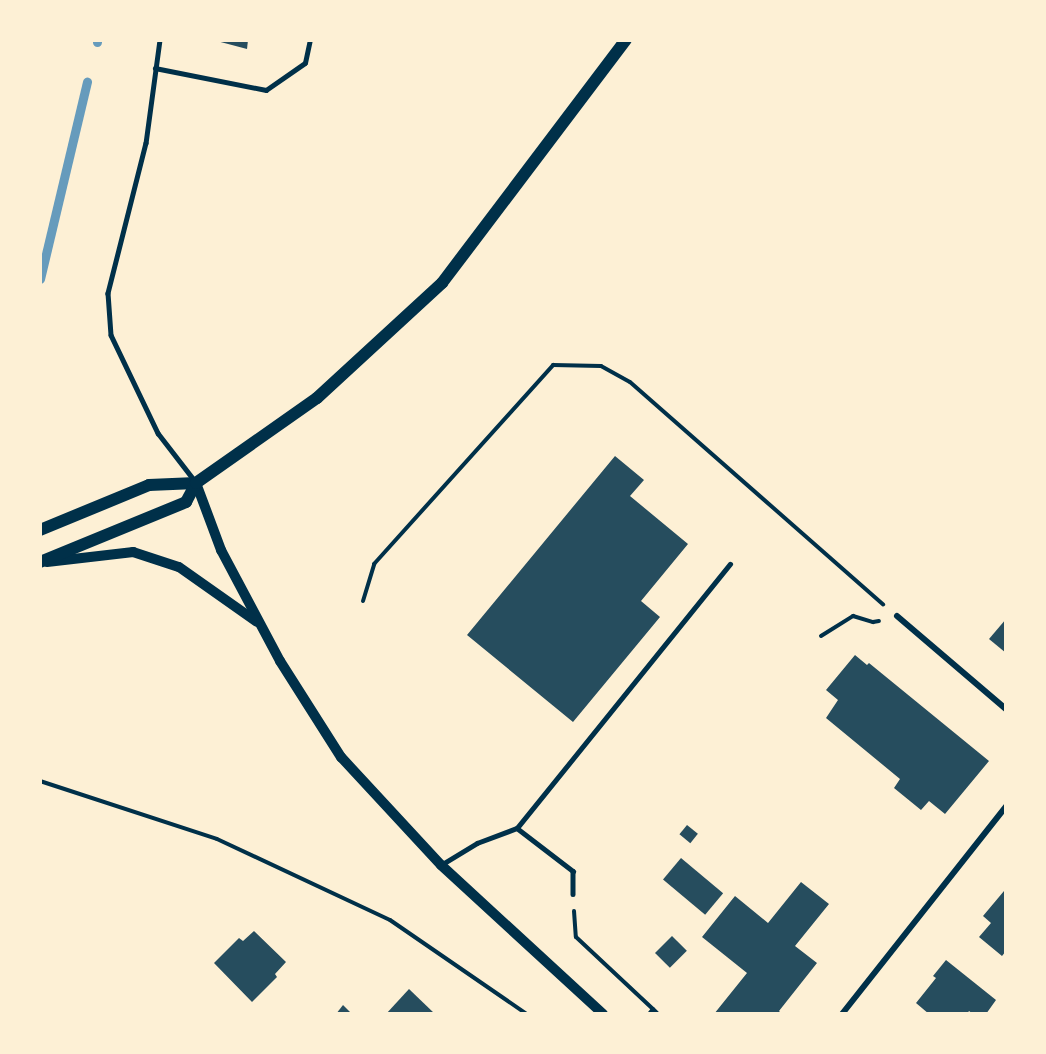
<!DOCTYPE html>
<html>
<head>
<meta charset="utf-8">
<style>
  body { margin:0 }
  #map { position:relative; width:1046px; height:1054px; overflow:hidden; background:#fdf0d5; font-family:Signika,sans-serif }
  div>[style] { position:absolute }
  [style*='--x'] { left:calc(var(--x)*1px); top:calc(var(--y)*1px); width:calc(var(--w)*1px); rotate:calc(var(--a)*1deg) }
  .stream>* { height:9px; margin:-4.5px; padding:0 4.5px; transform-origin:4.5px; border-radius:4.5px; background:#669bbc }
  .building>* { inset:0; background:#264d5e; transform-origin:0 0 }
  .path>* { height:4px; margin:-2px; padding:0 2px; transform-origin:2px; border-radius:2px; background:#003049 }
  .service>* { height:4.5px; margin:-2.25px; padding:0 2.25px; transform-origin:2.25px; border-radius:2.25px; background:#003049 }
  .minor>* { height:6px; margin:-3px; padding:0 3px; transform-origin:3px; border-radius:3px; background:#003049 }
  .tertiary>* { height:10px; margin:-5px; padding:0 5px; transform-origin:5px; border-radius:5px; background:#003049 }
  .secondary>* { height:12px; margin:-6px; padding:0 6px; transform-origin:6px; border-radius:6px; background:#003049 }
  span { translate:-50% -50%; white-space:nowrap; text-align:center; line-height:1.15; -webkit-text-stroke:6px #fdf0d5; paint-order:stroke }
  .frame { position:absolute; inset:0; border:42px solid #fdf0d5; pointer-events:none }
</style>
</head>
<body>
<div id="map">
  <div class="stream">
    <div style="--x:97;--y:42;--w:2;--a:-90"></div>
    <div style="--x:40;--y:279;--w:203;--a:-76.6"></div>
  </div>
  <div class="building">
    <div style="clip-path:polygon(213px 40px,248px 40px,247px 49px)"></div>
    <div style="clip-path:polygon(615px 456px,644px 480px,630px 496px,688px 544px,641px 601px,660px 617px,573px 722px,467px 635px)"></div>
    <div style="clip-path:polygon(1006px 619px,1006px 653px,989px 639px)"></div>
    <div style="clip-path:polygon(855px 655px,867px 665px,869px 663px,989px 761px,945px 814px,929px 801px,921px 810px,894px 788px,900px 779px,826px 718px,838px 700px,826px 690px)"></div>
    <div style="left:687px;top:825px;width:14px;height:12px;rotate:39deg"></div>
    <div style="left:681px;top:858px;width:55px;height:28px;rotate:40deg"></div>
    <div style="clip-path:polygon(801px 882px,829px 904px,795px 946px,817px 963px,779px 1011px,782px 1014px,714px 1014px,747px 973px,702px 937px,735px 896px,768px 923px)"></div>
    <div style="clip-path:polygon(1004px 891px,1006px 951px,1002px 956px,979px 937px,991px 923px,983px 916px)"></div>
    <div style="clip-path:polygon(254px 931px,286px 962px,275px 974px,277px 977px,252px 1002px,214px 963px,239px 938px,243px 941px)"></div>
    <div style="left:672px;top:936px;width:21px;height:24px;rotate:45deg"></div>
    <div style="clip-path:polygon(946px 960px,996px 1000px,986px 1014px,973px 1014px,969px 1011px,967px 1014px,929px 1014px,916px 1003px,936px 978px,933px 976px)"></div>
    <div style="clip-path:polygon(409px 989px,435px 1014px,386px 1014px)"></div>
    <div style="clip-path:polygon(343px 1005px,352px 1014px,336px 1014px)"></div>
  </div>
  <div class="path">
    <div style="--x:363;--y:601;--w:39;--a:-73"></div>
    <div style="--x:374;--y:564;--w:268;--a:-48"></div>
    <div style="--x:553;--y:365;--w:48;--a:1.2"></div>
    <div style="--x:601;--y:366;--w:33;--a:29"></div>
    <div style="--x:630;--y:382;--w:337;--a:41.3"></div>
    <div style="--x:821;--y:636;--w:38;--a:-32"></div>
    <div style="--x:853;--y:616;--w:21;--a:17"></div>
    <div style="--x:873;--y:622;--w:6;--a:-9"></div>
    <div style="--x:40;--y:781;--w:186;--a:18.1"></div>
    <div style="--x:217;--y:839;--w:191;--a:25.1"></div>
    <div style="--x:390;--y:920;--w:166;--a:34.5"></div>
    <div style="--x:574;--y:911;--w:26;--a:86"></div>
    <div style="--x:576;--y:937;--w:105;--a:43.1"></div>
    <div style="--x:649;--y:1014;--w:6;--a:-51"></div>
    <div style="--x:653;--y:1009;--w:7;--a:45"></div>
  </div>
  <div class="service">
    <div style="--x:160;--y:40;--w:104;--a:97.7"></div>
    <div style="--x:146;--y:143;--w:155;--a:104.2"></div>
    <div style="--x:108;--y:293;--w:42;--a:85.9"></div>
    <div style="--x:111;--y:335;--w:109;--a:64.4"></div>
    <div style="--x:158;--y:433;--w:61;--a:52.4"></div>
    <div style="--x:155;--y:68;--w:113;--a:11.2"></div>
    <div style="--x:266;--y:90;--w:47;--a:-34.7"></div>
    <div style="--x:305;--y:63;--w:24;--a:-78"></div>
    <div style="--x:517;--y:828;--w:71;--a:37.5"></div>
    <div style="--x:573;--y:871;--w:23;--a:90"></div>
    <div style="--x:441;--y:865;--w:42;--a:-31.4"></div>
    <div style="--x:477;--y:843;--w:43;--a:-20.6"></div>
    <div style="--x:517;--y:828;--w:339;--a:-51.1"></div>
  </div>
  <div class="minor">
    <div style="--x:897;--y:616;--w:143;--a:40.5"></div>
    <div style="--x:842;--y:1014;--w:265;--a:-51.7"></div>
  </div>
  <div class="tertiary">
    <div style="--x:196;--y:483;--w:72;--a:69.5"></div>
    <div style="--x:221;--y:550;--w:126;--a:62"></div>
    <div style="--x:280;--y:661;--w:114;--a:57.6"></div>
    <div style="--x:341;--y:757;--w:147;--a:47.2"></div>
    <div style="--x:441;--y:865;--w:220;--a:42.6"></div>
    <div style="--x:47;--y:562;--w:87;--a:-6.6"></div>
    <div style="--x:133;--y:552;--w:48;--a:18.1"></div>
    <div style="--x:179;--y:567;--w:95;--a:35.2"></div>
  </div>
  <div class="secondary">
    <div style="--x:40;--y:530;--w:118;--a:-22.4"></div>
    <div style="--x:149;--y:485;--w:47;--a:-2.4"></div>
    <div style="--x:40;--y:562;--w:158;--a:-22.3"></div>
    <div style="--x:186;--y:502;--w:21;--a:-62"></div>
    <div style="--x:196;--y:483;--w:148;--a:-35.1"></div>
    <div style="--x:317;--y:398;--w:170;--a:-42.6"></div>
    <div style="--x:442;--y:283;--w:305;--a:-52.9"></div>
  </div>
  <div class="frame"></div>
</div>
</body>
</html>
